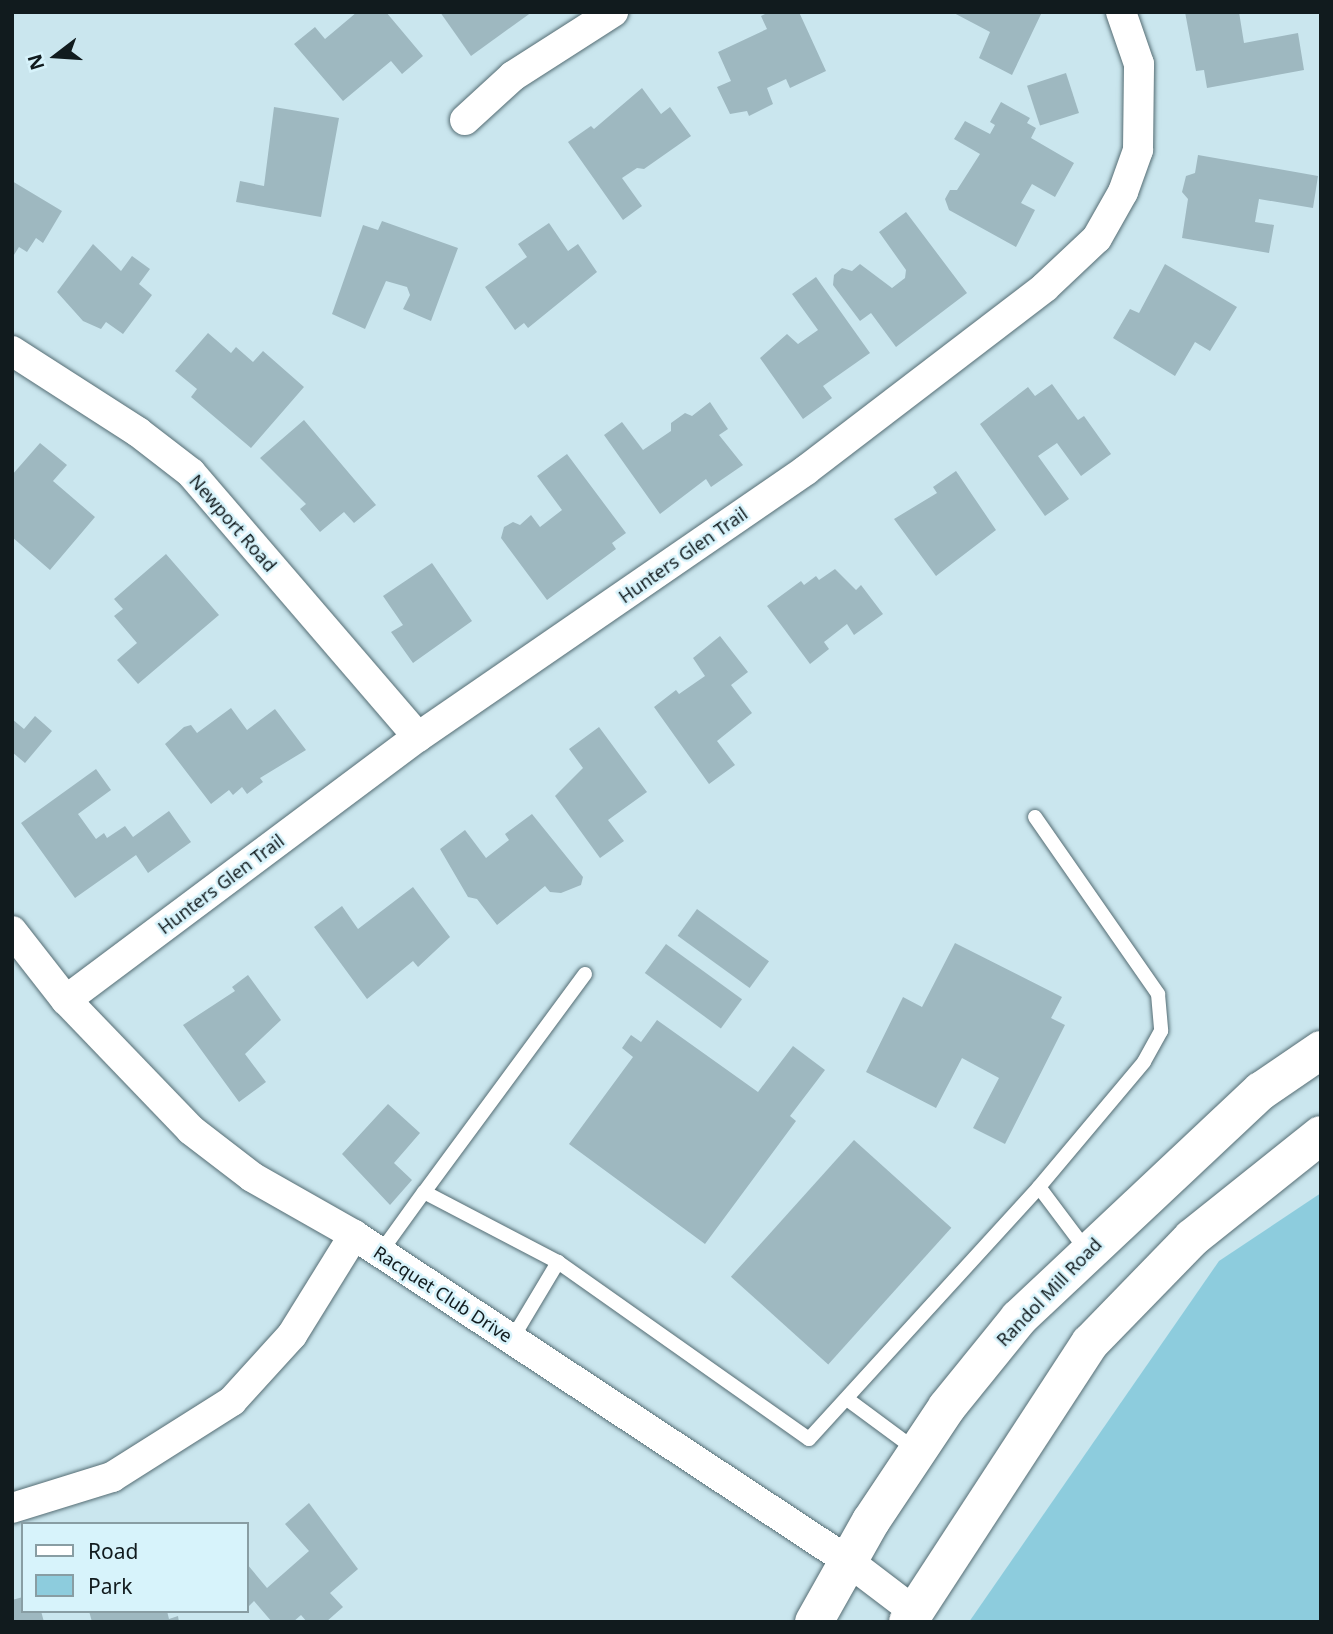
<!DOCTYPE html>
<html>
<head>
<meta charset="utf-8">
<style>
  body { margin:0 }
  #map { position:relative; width:1333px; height:1634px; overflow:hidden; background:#cae6ee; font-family:"Noto Sans",sans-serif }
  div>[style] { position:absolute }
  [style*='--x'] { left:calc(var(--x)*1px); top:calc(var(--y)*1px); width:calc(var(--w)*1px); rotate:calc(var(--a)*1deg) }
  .green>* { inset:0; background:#8dccdd }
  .building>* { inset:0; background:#9eb8c0; transform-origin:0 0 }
  .roads { filter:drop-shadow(0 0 2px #556d74) drop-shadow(0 0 2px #556d74) }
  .service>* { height:14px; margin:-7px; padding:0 7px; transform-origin:7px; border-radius:7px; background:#fff }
  .minor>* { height:30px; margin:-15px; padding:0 15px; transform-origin:15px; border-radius:15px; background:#fff }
  .secondary>* { height:38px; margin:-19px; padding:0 19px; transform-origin:19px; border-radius:19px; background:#fff }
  span { translate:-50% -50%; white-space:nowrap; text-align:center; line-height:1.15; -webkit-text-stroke:5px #d7f3fb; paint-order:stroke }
  .street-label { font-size:18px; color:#111b1e }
  .frame { position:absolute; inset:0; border:14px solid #111b1e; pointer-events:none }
  .legend { position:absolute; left:21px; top:1522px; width:228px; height:91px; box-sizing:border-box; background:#d7f3fb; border:2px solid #889da3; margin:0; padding:9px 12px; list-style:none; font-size:21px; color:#111b1e }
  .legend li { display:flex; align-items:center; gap:14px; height:35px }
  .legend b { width:35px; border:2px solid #889da3 }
  .north { position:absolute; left:21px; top:21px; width:70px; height:70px; -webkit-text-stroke:5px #d7f3fb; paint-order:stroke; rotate:253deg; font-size:19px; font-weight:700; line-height:28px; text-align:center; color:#111b1e }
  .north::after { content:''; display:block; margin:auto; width:24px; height:32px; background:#111b1e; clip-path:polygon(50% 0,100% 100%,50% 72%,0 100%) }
</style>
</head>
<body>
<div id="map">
  <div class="green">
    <div style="clip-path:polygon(1321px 1193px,1321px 1622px,969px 1622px,1219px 1261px)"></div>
  </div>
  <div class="building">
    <div style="clip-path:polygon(357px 12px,386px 12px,423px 56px,402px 74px,391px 61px,343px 101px,294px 44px,315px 27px,325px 39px)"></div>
    <div style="clip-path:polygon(440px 12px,532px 12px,471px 56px)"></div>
    <div style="clip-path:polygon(769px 12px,799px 12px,826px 71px,790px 88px,786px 79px,767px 88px,773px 104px,749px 116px,747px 111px,730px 114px,717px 87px,731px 81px,718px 52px,767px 29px,761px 16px)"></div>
    <div style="clip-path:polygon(952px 12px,1042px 12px,1012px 75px,979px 58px,990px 32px)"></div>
    <div style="clip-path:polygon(1185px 12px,1239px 12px,1244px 43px,1298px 33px,1304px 70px,1207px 88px,1204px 70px,1196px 71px)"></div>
    <div style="left:1066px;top:73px;width:42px;height:41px;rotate:72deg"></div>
    <div style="clip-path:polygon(642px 88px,661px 114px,670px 107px,691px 136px,644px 169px,637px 168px,622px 178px,642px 206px,623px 220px,568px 142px,591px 126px,594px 129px)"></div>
    <div style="clip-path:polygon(1001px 102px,1030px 118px,1027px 123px,1036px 128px,1031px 138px,1074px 163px,1055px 197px,1032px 184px,1021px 203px,1035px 210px,1016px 247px,949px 210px,945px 199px,950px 190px,957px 190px,980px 154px,954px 139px,965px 121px,990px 134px,995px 125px,990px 122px)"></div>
    <div style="clip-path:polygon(274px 107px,339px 118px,321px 217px,236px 202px,240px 181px,264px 186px)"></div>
    <div style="clip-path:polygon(1198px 155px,1318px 176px,1313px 208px,1259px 199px,1255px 222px,1274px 225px,1269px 253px,1182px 238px,1188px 199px,1182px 192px,1186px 176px,1195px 173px)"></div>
    <div style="clip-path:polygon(12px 181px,62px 211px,43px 243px,36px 238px,27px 252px,19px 247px,12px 258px)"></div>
    <div style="clip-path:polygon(906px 212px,967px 293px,896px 347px,871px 313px,860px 321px,833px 285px,834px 275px,842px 268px,852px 271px,860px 264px,892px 288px,905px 278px,906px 270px,879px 232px)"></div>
    <div style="clip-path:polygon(382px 221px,458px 248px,431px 321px,403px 309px,410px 295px,407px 287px,386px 281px,365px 329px,332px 314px,363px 225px,378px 230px)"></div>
    <div style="clip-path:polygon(549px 223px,568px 251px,578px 244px,597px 272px,528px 328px,524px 323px,515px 330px,485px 287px,527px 257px,518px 244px)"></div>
    <div style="clip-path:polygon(93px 244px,121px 271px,132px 256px,150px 269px,139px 284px,152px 295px,123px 334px,106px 322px,101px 329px,83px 321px,57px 292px)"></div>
    <div style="clip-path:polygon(1165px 264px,1237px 307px,1210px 351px,1195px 342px,1175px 376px,1113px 338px,1130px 309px,1139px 313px)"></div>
    <div style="clip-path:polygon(816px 277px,870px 353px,823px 386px,832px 398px,803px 419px,760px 358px,787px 334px,798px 344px,818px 330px,792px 294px)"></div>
    <div style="clip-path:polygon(208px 333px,231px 353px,236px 347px,253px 362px,263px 351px,304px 387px,251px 448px,191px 397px,197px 389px,175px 371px)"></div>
    <div style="clip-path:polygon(1052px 384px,1078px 420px,1084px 416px,1111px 454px,1081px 476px,1057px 443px,1038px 456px,1069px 499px,1045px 516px,980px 424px,1028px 387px,1035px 396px)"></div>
    <div style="clip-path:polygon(710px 402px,728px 429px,719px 435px,743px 465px,711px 487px,706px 479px,660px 514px,604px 435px,622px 422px,643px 450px,671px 431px,671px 423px,685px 413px,692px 416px)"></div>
    <div style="clip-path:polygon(304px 420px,376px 505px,354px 523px,344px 512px,320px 532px,300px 509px,306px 504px,260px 458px)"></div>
    <div style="clip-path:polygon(40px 443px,67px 465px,53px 481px,95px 517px,50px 570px,12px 537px,12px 475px)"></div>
    <div style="clip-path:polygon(567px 454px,626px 533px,612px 543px,616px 549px,547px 600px,501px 538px,504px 527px,513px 522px,520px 525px,531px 515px,540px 527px,562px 510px,537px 476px)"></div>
    <div style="clip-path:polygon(956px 471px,996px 530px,936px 576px,894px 519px,937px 493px,933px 487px)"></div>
    <div style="clip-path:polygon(166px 554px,219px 615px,138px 684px,117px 660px,137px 643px,114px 616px,123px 609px,114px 599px)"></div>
    <div style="clip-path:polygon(432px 563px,472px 621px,413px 663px,391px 632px,403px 625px,383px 596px)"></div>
    <div style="clip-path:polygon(835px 569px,856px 590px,861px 585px,883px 614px,854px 635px,847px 624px,824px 642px,829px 649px,810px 664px,767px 606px,801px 581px,804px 585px,816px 576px,819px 580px)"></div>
    <div style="clip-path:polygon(720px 636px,748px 672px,731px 685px,752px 713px,717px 741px,735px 765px,709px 784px,654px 707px,676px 690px,679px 694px,705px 676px,693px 658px)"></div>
    <div style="clip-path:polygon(231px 708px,247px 730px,275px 709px,306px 750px,260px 778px,263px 782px,247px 794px,242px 787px,233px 795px,229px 790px,211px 804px,165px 744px,184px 727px,191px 725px,197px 733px)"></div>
    <div style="clip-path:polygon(35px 716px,52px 731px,25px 763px,12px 752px,12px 719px,24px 729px)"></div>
    <div style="clip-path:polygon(599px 727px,647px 792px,608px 820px,624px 841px,600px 858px,555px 796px,583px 768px,569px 749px)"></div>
    <div style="clip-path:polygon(96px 769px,111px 790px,78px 814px,96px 839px,104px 833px,107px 838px,125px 826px,133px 837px,169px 811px,191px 842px,148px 873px,136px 855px,75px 898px,21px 823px)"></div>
    <div style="clip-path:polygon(532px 814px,583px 877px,581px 885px,561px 893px,550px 892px,545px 886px,497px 925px,477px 899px,468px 897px,440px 849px,465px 830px,486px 858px,509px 840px,505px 834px)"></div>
    <div style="clip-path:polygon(413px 887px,450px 937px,418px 967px,413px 961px,367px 999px,314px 927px,342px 906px,358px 929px)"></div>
    <div style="left:697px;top:909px;width:89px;height:33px;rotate:36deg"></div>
    <div style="clip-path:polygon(955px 943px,1062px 997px,1051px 1018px,1065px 1025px,1005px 1144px,973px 1128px,999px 1078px,962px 1058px,936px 1108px,866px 1072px,903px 997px,922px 1007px)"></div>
    <div style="left:666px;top:944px;width:94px;height:36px;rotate:36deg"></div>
    <div style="clip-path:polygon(248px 975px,281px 1020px,245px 1054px,266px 1082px,239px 1102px,183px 1025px,235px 991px,232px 987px)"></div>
    <div style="clip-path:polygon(657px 1020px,758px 1092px,793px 1046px,825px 1070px,790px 1116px,796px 1121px,705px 1244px,569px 1144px,633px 1057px,622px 1048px,631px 1035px,641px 1042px)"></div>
    <div style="clip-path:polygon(388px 1104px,420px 1133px,394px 1163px,412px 1180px,390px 1205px,342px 1154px)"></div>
    <div style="left:854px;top:1140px;width:131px;height:184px;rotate:42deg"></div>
    <div style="clip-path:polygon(309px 1503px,358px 1569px,330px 1593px,343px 1607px,326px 1622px,307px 1622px,301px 1615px,293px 1622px,272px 1622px,254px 1601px,247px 1608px,247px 1564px,267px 1588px,309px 1551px,285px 1524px)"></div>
    <div style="clip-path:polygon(23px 1597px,23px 1611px,41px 1611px,44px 1622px,12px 1622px,12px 1600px)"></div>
    <div style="clip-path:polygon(89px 1611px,167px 1611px,169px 1619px,178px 1616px,179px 1622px,92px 1622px)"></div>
  </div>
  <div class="roads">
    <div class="service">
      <div style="--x:1035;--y:817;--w:216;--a:55.2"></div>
      <div style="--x:1158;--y:994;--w:37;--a:85"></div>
      <div style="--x:1161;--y:1031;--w:35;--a:119"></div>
      <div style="--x:1144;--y:1062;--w:163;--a:130"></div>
      <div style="--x:1039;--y:1187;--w:80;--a:53.1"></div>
      <div style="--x:585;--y:974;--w:271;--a:126.4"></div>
      <div style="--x:424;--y:1192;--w:151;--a:27.6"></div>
      <div style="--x:558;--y:1262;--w:307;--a:35.2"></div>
      <div style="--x:809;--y:1439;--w:341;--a:-47.6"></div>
      <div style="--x:380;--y:1253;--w:75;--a:-54.2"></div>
      <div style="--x:512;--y:1339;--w:90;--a:-59.1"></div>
      <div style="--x:847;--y:1399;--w:86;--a:36.5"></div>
    </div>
    <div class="minor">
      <div style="--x:465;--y:120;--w:65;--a:-42.5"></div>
      <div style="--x:513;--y:76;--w:119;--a:-32.6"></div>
      <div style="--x:12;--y:351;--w:150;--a:32.7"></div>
      <div style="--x:138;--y:432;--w:67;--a:37.7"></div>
      <div style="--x:191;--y:473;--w:348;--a:49.3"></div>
      <div style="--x:12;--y:931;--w:88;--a:52"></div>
      <div style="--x:66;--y:1000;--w:180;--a:46.1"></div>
      <div style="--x:191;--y:1130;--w:77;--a:37.6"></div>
      <div style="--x:252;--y:1177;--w:117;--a:29.6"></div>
      <div style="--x:354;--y:1235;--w:592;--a:33.42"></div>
      <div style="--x:848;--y:1561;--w:84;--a:37.3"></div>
      <div style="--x:66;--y:1000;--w:439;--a:-36.8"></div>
      <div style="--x:418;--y:737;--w:471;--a:-34.5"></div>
      <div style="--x:806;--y:470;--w:301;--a:-37.4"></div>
      <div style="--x:1045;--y:287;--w:71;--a:-43.3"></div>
      <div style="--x:1097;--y:238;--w:53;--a:-60.5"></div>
      <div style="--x:1123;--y:192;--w:45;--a:-70.3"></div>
      <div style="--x:1138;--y:150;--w:86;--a:-89.3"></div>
      <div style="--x:1139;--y:64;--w:55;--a:-109.1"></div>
      <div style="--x:12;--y:1508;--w:105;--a:-17.2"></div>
      <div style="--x:112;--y:1477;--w:142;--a:-32.3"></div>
      <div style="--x:232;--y:1401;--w:89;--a:-47.7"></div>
      <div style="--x:292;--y:1335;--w:118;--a:-58.2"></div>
    </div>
    <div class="secondary">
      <div style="--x:814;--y:1622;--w:116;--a:-60.6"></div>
      <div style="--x:871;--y:1521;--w:137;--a:-56.3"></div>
      <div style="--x:947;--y:1407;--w:114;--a:-51"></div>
      <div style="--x:1019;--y:1318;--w:332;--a:-43.2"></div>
      <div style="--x:1261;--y:1091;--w:73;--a:-34.3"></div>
      <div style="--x:908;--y:1622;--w:333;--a:-56.9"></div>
      <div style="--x:1090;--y:1343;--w:146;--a:-45.8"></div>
      <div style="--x:1192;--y:1238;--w:165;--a:-38.6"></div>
    </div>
  </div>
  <div class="street-label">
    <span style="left:233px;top:523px;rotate:49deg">Newport Road</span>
    <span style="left:683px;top:555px;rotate:-35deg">Hunters Glen Trail</span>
    <span style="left:221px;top:884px;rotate:-37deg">Hunters Glen Trail</span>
    <span style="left:1049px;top:1292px;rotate:-46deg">Randol Mill Road</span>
    <span style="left:443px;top:1294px;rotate:33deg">Racquet Club Drive</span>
  </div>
  <div class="frame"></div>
  <ul class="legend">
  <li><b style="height:9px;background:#fff"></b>Road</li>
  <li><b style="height:19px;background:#8dccdd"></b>Park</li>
  </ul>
  <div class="north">N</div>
</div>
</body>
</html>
